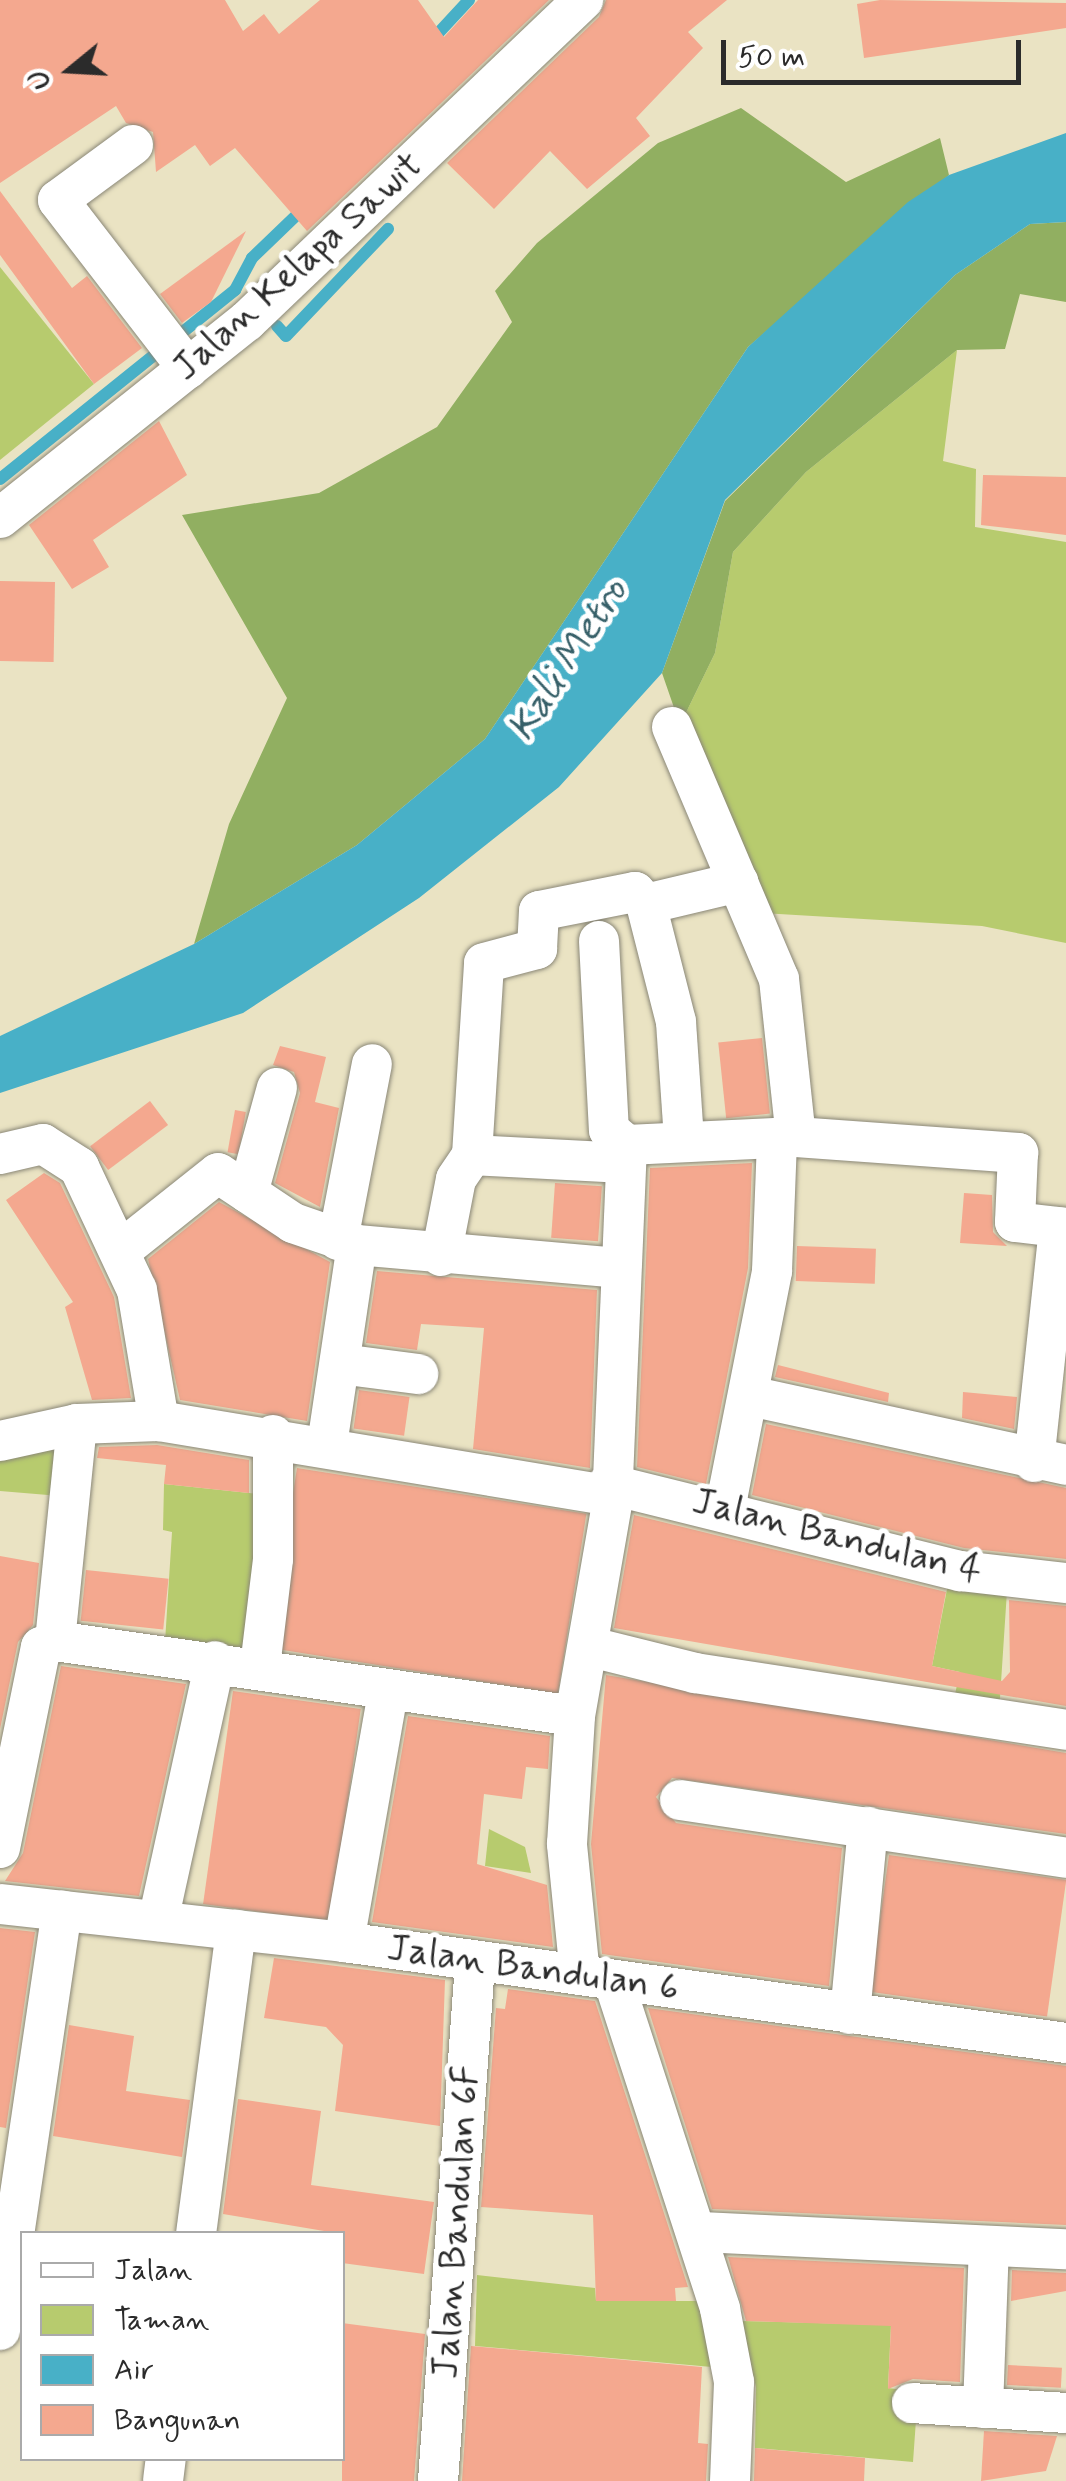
<!DOCTYPE html>
<html>
<head>
<meta charset="utf-8">
<style>
  body { margin:0 }
  #map { position:relative; width:1066px; height:2481px; overflow:hidden; background:#eae3c3; font-family:Mynerve,sans-serif }
  div>[style] { position:absolute }
  [style*='--x'] { left:calc(var(--x)*1px); top:calc(var(--y)*1px); width:calc(var(--w)*1px); rotate:calc(var(--a)*1deg) }
  .green>* { inset:0; background:#b7cb6e }
  .forest>* { inset:0; background:#91af61 }
  .water>* { inset:0; background:#48b0c7 }
  .stream>* { height:12px; margin:-6px; padding:0 6px; transform-origin:6px; border-radius:6px; background:#48b0c7 }
  .building>* { inset:0; background:#f4a88f; transform-origin:0 0 }
  .roads { filter:drop-shadow(0 0 2px #8a8777) drop-shadow(0 0 2px #8a8777) }
  .minor>* { height:40px; margin:-20px; padding:0 20px; transform-origin:20px; border-radius:20px; background:#fff }
  span { translate:-50% -50%; white-space:nowrap; text-align:center; line-height:1.15; -webkit-text-stroke:10px #fff; paint-order:stroke }
  .street-label { font-size:38px; color:#2b2b2b }
  .water-label { font-size:40px; color:#376069; font-style:italic }
  .legend { position:absolute; left:20px; top:2231px; width:325px; height:230px; box-sizing:border-box; background:#fff; border:2px solid #aaa; margin:0; padding:12px 18px; list-style:none; font-size:30px; color:#2b2b2b }
  .legend li { display:flex; align-items:center; gap:20px; height:50px }
  .legend b { width:50px; border:2px solid #aaa }
  .north { position:absolute; left:20px; top:20px; width:100px; height:100px; -webkit-text-stroke:8px #fff; paint-order:stroke; rotate:252deg; font-size:28px; font-weight:700; line-height:40px; text-align:center; color:#2b2b2b }
  .north::after { content:''; display:block; margin:auto; width:35px; height:45px; background:#2b2b2b; clip-path:polygon(50% 0,100% 100%,50% 72%,0 100%) }
  .scale { position:absolute; left:721px; top:40px; width:300px; height:45px; box-sizing:border-box; border:5px solid #2b2b2b; border-top:0; padding-left:12px; font-size:30px; line-height:35px; white-space:nowrap; color:#2b2b2b; -webkit-text-stroke:8px #fff; paint-order:stroke }
</style>
</head>
<body>
<div id="map">
  <div class="green">
    <div style="clip-path:polygon(0 267px,94px 384px,0 460px)"></div>
    <div style="clip-path:polygon(957px 350px,943px 461px,976px 469px,975px 527px,1066px 542px,1066px 943px,982px 926px,762px 913px,680px 725px,715px 653px,733px 552px,806px 472px)"></div>
    <div style="clip-path:polygon(67px 1434px,60px 1496px,0 1491px,0 1450px)"></div>
    <div style="clip-path:polygon(164px 1484px,259px 1494px,254px 1650px,165px 1642px,172px 1532px,163px 1530px)"></div>
    <div style="clip-path:polygon(949px 1579px,1007px 1591px,999px 1713px,953px 1703px,960px 1672px,932px 1666px)"></div>
    <div style="clip-path:polygon(489px 1829px,525px 1847px,531px 1873px,485px 1866px)"></div>
    <div style="clip-path:polygon(477px 2275px,595px 2288px,596px 2301px,705px 2301px,712px 2367px,475px 2346px)"></div>
    <div style="clip-path:polygon(741px 2321px,891px 2325px,888px 2388px,918px 2392px,913px 2462px,755px 2448px,756px 2387px)"></div>
  </div>
  <div class="forest">
    <div style="clip-path:polygon(741px 108px,846px 182px,940px 138px,949px 175px,748px 347px,485px 739px,357px 845px,194px 944px,229px 824px,287px 698px,182px 515px,319px 493px,437px 427px,512px 322px,495px 291px,537px 243px,658px 143px)"></div>
    <div style="clip-path:polygon(1066px 222px,1066px 302px,1020px 294px,1005px 349px,957px 350px,806px 472px,733px 552px,715px 653px,680px 725px,662px 673px,725px 501px,955px 275px,1030px 224px)"></div>
  </div>
  <div class="water">
    <div style="clip-path:polygon(1066px 133px,1066px 222px,1030px 224px,955px 275px,725px 500px,662px 673px,559px 787px,419px 898px,243px 1013px,0 1093px,0 1036px,194px 944px,357px 845px,485px 739px,748px 347px,908px 202px,949px 175px)"></div>
  </div>
  <div class="stream">
    <div style="--x:431;--y:41;--w:56;--a:-47.2"></div>
    <div style="--x:277;--y:326;--w:13;--a:48"></div>
    <div style="--x:286;--y:336;--w:148;--a:-46.4"></div>
    <div style="--x:0;--y:479;--w:302;--a:-38.8"></div>
    <div style="--x:235;--y:290;--w:36;--a:-62"></div>
    <div style="--x:252;--y:258;--w:75;--a:-43.9"></div>
  </div>
  <div class="building">
    <div style="clip-path:polygon(0 0,225px 0,243px 31px,264px 14px,279px 34px,320px 0,418px 0,444px 37px,478px 0,549px 0,307px 231px,235px 148px,210px 166px,195px 145px,156px 172px,153px 132px,126px 123px,116px 106px,0 183px)"></div>
    <div style="clip-path:polygon(606px 0,727px 0,688px 32px,703px 48px,636px 118px,650px 136px,587px 189px,550px 151px,494px 209px,447px 163px,599px 17px)"></div>
    <div style="clip-path:polygon(880px 0,1066px 3px,1066px 28px,864px 58px,857px 4px)"></div>
    <div style="clip-path:polygon(0 191px,72px 288px,87px 276px,142px 348px,94px 384px,0 255px)"></div>
    <div style="clip-path:polygon(246px 231px,211px 302px,182px 323px,160px 294px)"></div>
    <div style="clip-path:polygon(159px 421px,187px 475px,93px 540px,109px 567px,72px 589px,29px 525px)"></div>
    <div style="clip-path:polygon(983px 475px,1066px 477px,1066px 535px,981px 525px)"></div>
    <div style="left:0;top:581px;width:55px;height:80px;rotate:1deg"></div>
    <div style="left:762px;top:1038px;width:76px;height:44px;rotate:84deg"></div>
    <div style="clip-path:polygon(280px 1046px,326px 1057px,315px 1102px,339px 1108px,320px 1207px,275px 1183px,300px 1093px,294px 1072px,273px 1065px)"></div>
    <div style="left:150px;top:1101px;width:30px;height:75px;rotate:53deg"></div>
    <div style="left:235px;top:1110px;width:11px;height:43px;rotate:10deg"></div>
    <div style="clip-path:polygon(752px 1163px,748px 1268px,706px 1484px,637px 1467px,650px 1168px)"></div>
    <div style="clip-path:polygon(44px 1173px,60px 1183px,114px 1297px,131px 1398px,92px 1400px,65px 1307px,73px 1302px,6px 1200px)"></div>
    <div style="left:555px;top:1183px;width:47px;height:55px;rotate:4deg"></div>
    <div style="clip-path:polygon(964px 1193px,992px 1195px,993px 1232px,1007px 1246px,960px 1243px)"></div>
    <div style="clip-path:polygon(219px 1202px,330px 1262px,307px 1421px,180px 1400px,148px 1259px)"></div>
    <div style="left:797px;top:1246px;width:79px;height:35px;rotate:2deg"></div>
    <div style="clip-path:polygon(377px 1271px,597px 1290px,590px 1468px,473px 1449px,484px 1328px,421px 1324px,417px 1350px,366px 1343px)"></div>
    <div style="clip-path:polygon(778px 1365px,889px 1393px,888px 1402px,775px 1377px)"></div>
    <div style="left:359px;top:1390px;width:51px;height:39px;rotate:8deg"></div>
    <div style="clip-path:polygon(963px 1392px,1017px 1397px,1014px 1429px,962px 1418px)"></div>
    <div style="clip-path:polygon(766px 1424px,1066px 1488px,1066px 1559px,964px 1548px,752px 1495px)"></div>
    <div style="clip-path:polygon(157px 1445px,249px 1460px,249px 1493px,164px 1484px,166px 1465px,97px 1458px,99px 1447px)"></div>
    <div style="left:297px;top:1468px;width:293px;height:182px;rotate:9deg"></div>
    <div style="clip-path:polygon(634px 1515px,946px 1592px,932px 1666px,1002px 1681px,1010px 1672px,1009px 1600px,1066px 1606px,1066px 1706px,614px 1628px)"></div>
    <div style="clip-path:polygon(0 1556px,39px 1563px,33px 1625px,18px 1642px,0 1729px)"></div>
    <div style="left:86px;top:1570px;width:83px;height:51px;rotate:6deg"></div>
    <div style="clip-path:polygon(61px 1666px,186px 1684px,139px 1896px,5px 1881px,23px 1853px)"></div>
    <div style="clip-path:polygon(606px 1675px,1066px 1753px,1066px 1834px,672px 1778px,656px 1797px,676px 1823px,842px 1848px,829px 1986px,602px 1954px,591px 1844px)"></div>
    <div style="left:233px;top:1691px;width:129px;height:215px;rotate:8deg"></div>
    <div style="clip-path:polygon(408px 1716px,550px 1736px,548px 1769px,526px 1767px,522px 1799px,484px 1794px,477px 1864px,547px 1885px,553px 1947px,372px 1922px)"></div>
    <div style="left:889px;top:1855px;width:179px;height:138px;rotate:8deg"></div>
    <div style="clip-path:polygon(0 1928px,35px 1932px,6px 2128px,0 2127px)"></div>
    <div style="clip-path:polygon(274px 1958px,445px 1980px,440px 2126px,335px 2111px,343px 2045px,326px 2027px,264px 2018px)"></div>
    <div style="clip-path:polygon(508px 1989px,595px 2001px,688px 2287px,675px 2288px,676px 2301px,596px 2301px,593px 2215px,481px 2207px,496px 2008px,505px 2009px)"></div>
    <div style="clip-path:polygon(648px 2008px,1066px 2066px,1066px 2225px,712px 2209px)"></div>
    <div style="clip-path:polygon(69px 2025px,134px 2036px,126px 2091px,190px 2100px,182px 2157px,53px 2136px)"></div>
    <div style="clip-path:polygon(238px 2099px,321px 2111px,311px 2185px,434px 2202px,424px 2274px,342px 2263px,342px 2234px,223px 2214px)"></div>
    <div style="clip-path:polygon(728px 2257px,964px 2268px,960px 2382px,913px 2379px,888px 2389px,891px 2326px,746px 2321px)"></div>
    <div style="clip-path:polygon(1012px 2270px,1066px 2273px,1066px 2291px,1011px 2301px)"></div>
    <div style="clip-path:polygon(342px 2323px,425px 2334px,414px 2481px,342px 2481px)"></div>
    <div style="clip-path:polygon(471px 2346px,702px 2367px,698px 2443px,708px 2444px,706px 2481px,462px 2481px)"></div>
    <div style="left:1008px;top:2365px;width:54px;height:20px;rotate:3deg"></div>
    <div style="clip-path:polygon(984px 2431px,1057px 2436px,1046px 2471px,981px 2481px)"></div>
    <div style="clip-path:polygon(755px 2448px,865px 2458px,864px 2481px,754px 2481px)"></div>
  </div>
  <div class="roads">
    <div class="minor">
      <div style="--x:133;--y:145;--w:93;--a:143.7"></div>
      <div style="--x:58;--y:200;--w:213;--a:52.4"></div>
      <div style="--x:0;--y:518;--w:316;--a:-38.6"></div>
      <div style="--x:247;--y:321;--w:465;--a:-43.7"></div>
      <div style="--x:672;--y:727;--w:274;--a:67"></div>
      <div style="--x:779;--y:979;--w:159;--a:83.9"></div>
      <div style="--x:646;--y:904;--w:122;--a:75.7"></div>
      <div style="--x:676;--y:1022;--w:117;--a:86.1"></div>
      <div style="--x:599;--y:941;--w:189;--a:87"></div>
      <div style="--x:609;--y:1130;--w:23;--a:40"></div>
      <div style="--x:0;--y:1154;--w:44;--a:-13.1"></div>
      <div style="--x:43;--y:1144;--w:43;--a:32.6"></div>
      <div style="--x:79;--y:1167;--w:136;--a:64.8"></div>
      <div style="--x:137;--y:1290;--w:133;--a:80.5"></div>
      <div style="--x:472;--y:1155;--w:152;--a:3"></div>
      <div style="--x:248;--y:1193;--w:109;--a:-74.6"></div>
      <div style="--x:338;--y:1240;--w:179;--a:-79.1"></div>
      <div style="--x:120;--y:1251;--w:125;--a:-38.5"></div>
      <div style="--x:218;--y:1173;--w:90;--a:33.7"></div>
      <div style="--x:293;--y:1223;--w:68;--a:19"></div>
      <div style="--x:357;--y:1245;--w:265;--a:5"></div>
      <div style="--x:441;--y:1256;--w:78;--a:-79"></div>
      <div style="--x:456;--y:1179;--w:29;--a:-56"></div>
      <div style="--x:472;--y:1155;--w:192;--a:-86.4"></div>
      <div style="--x:484;--y:963;--w:55;--a:-14.8"></div>
      <div style="--x:537;--y:949;--w:38;--a:-87"></div>
      <div style="--x:539;--y:911;--w:98;--a:-11.2"></div>
      <div style="--x:635;--y:892;--w:16;--a:47"></div>
      <div style="--x:646;--y:904;--w:95;--a:-13.4"></div>
      <div style="--x:340;--y:1364;--w:79;--a:7.3"></div>
      <div style="--x:750;--y:1396;--w:323;--a:12.3"></div>
      <div style="--x:0;--y:1441;--w:79;--a:-12.4"></div>
      <div style="--x:77;--y:1424;--w:82;--a:-2.1"></div>
      <div style="--x:159;--y:1421;--w:459;--a:9.4"></div>
      <div style="--x:327;--y:1445;--w:202;--a:-81.5"></div>
      <div style="--x:1034;--y:1462;--w:236;--a:-83.9"></div>
      <div style="--x:608;--y:1484;--w:363;--a:13.9"></div>
      <div style="--x:960;--y:1571;--w:107;--a:6.5"></div>
      <div style="--x:725;--y:1509;--w:243;--a:-78.8"></div>
      <div style="--x:772;--y:1271;--w:133;--a:-87.8"></div>
      <div style="--x:55;--y:1641;--w:218;--a:-84.2"></div>
      <div style="--x:591;--y:1647;--w:107;--a:14"></div>
      <div style="--x:695;--y:1673;--w:375;--a:8.7"></div>
      <div style="--x:260;--y:1667;--w:109;--a:-83.1"></div>
      <div style="--x:273;--y:1559;--w:124;--a:-90"></div>
      <div style="--x:680;--y:1800;--w:390;--a:8.5"></div>
      <div style="--x:0;--y:1848;--w:205;--a:-78.5"></div>
      <div style="--x:41;--y:1647;--w:15;--a:-23"></div>
      <div style="--x:55;--y:1641;--w:525;--a:8.21"></div>
      <div style="--x:0;--y:1904;--w:346;--a:6.3"></div>
      <div style="--x:344;--y:1942;--w:729;--a:7.96"></div>
      <div style="--x:158;--y:1921;--w:266;--a:-77.6"></div>
      <div style="--x:344;--y:1942;--w:254;--a:-80"></div>
      <div style="--x:580;--y:1975;--w:132;--a:-95.7"></div>
      <div style="--x:567;--y:1844;--w:128;--a:-86.4"></div>
      <div style="--x:575;--y:1716;--w:216;--a:-80.1"></div>
      <div style="--x:612;--y:1503;--w:358;--a:-87.6"></div>
      <div style="--x:627;--y:1145;--w:169;--a:-2.7"></div>
      <div style="--x:796;--y:1137;--w:223;--a:4.1"></div>
      <div style="--x:1018;--y:1153;--w:69;--a:92.5"></div>
      <div style="--x:1015;--y:1222;--w:51;--a:6.7"></div>
      <div style="--x:614;--y:1982;--w:344;--a:72"></div>
      <div style="--x:720;--y:2309;--w:74;--a:79.1"></div>
      <div style="--x:734;--y:2382;--w:99;--a:92.3"></div>
      <div style="--x:850;--y:2014;--w:188;--a:-84.5"></div>
      <div style="--x:700;--y:2232;--w:366;--a:2.7"></div>
      <div style="--x:196;--y:2234;--w:307;--a:-82.5"></div>
      <div style="--x:0;--y:2330;--w:424;--a:-81.6"></div>
      <div style="--x:912;--y:2403;--w:154;--a:3.7"></div>
      <div style="--x:983;--y:2408;--w:162;--a:-87.9"></div>
      <div style="--x:163;--y:2481;--w:23;--a:-83"></div>
      <div style="--x:438;--y:2481;--w:519;--a:-85.91"></div>
    </div>
  </div>
  <div class="street-label">
    <span style="left:298px;top:267px;rotate:-42deg">Jalan Kelapa Sawit</span>
    <span style="left:837px;top:1537px;rotate:14deg">Jalan Bandulan 4</span>
    <span style="left:533px;top:1969px;rotate:8deg">Jalan Bandulan 6</span>
    <span style="left:457px;top:2222px;rotate:-86deg">Jalan Bandulan 6F</span>
  </div>
  <div class="water-label">
    <span style="left:568px;top:660px;rotate:-57deg">Kali Metro</span>
  </div>
  <ul class="legend">
  <li><b style="height:12px;background:#fff"></b>Jalan</li>
  <li><b style="height:28px;background:#b7cb6e"></b>Taman</li>
  <li><b style="height:28px;background:#48b0c7"></b>Air</li>
  <li><b style="height:28px;background:#f4a88f"></b>Bangunan</li>
  </ul>
  <div class="north">U</div>
  <div class="scale">50 m</div>
</div>
</body>
</html>
